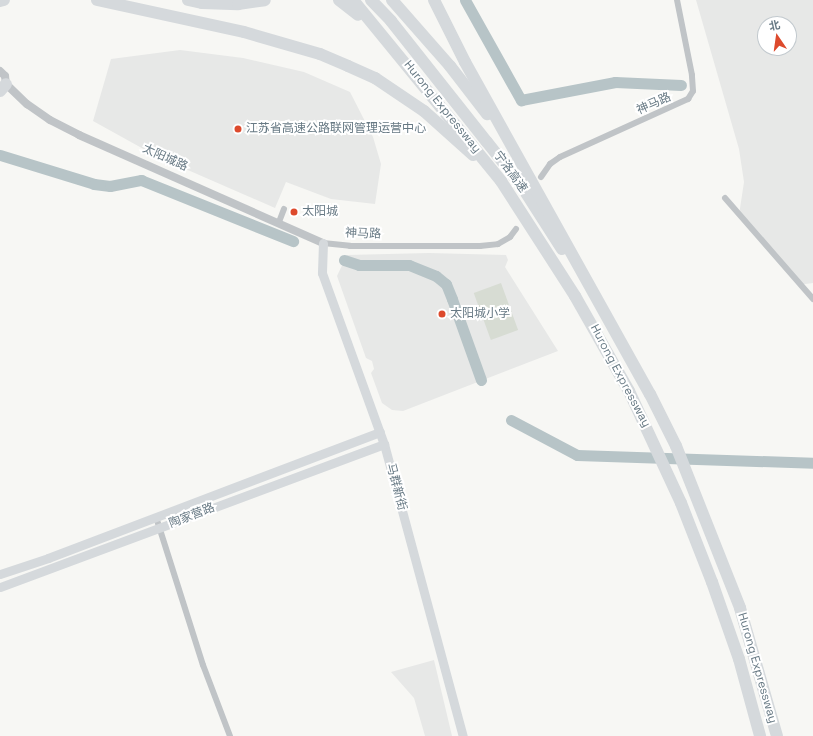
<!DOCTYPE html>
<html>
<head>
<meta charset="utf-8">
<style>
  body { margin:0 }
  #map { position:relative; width:813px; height:736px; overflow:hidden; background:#f7f7f4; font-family:"Space Grotesk","Noto Sans SC",sans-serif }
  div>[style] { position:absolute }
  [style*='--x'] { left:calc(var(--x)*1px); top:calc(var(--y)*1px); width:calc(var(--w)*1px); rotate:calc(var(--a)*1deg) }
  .built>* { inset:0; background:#e7e8e7 }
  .green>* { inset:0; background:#d7dcd3; transform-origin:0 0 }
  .river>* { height:11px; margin:-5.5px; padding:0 5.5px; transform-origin:5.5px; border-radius:5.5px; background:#b7c4c7 }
  .minor>* { height:6px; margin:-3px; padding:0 3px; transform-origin:3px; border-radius:3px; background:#c0c4c7 }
  .tertiary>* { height:8px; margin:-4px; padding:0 4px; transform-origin:4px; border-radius:4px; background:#c0c4c7 }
  .secondary>* { height:9px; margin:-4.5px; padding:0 4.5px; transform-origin:4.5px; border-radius:4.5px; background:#d5d9dc }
  .motorway>* { height:12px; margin:-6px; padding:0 6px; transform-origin:6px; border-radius:6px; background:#d5d9dc }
  .dots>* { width:11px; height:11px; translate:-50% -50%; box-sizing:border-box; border:2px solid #fff; border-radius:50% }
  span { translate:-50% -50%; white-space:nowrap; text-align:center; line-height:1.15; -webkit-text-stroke:4px #fff; paint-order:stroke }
  .street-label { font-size:12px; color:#677984 }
  .poi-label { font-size:12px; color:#677984 }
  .left { translate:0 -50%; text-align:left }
  .north { position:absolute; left:757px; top:16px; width:40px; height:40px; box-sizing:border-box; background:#fff; border:1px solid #c2c9ce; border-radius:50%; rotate:347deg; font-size:11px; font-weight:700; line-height:16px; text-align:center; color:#677984 }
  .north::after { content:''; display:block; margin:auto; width:14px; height:18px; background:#dd4a2d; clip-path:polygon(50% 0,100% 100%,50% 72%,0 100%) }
</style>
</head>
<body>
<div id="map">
  <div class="built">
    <div style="clip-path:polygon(evenodd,696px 0,813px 0,813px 283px,798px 285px,739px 215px,744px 182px,739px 149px,696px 0,765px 24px,789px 24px,789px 48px,765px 48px,765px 24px)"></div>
    <div style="clip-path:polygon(180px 50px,243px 58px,304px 72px,350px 92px,373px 137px,381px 164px,375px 204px,331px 199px,286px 182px,275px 208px,158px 157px,93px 121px,111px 59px)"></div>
    <div style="clip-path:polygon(429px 253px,506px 255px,508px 260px,505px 267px,558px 351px,403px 411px,392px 410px,382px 403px,371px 373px,374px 369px,372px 361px,366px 358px,337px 276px,347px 255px)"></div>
    <div style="clip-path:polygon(434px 660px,452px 736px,425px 736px,414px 698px,391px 672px)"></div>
  </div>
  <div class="green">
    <div style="left:501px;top:283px;width:50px;height:29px;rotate:70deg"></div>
  </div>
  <div class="river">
    <div style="--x:465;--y:0;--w:115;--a:60.8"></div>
    <div style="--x:521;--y:100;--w:96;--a:-10.8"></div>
    <div style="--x:615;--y:82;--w:66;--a:2.6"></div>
    <div style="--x:0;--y:155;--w:98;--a:17.1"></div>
    <div style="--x:94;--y:184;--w:16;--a:7"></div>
    <div style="--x:110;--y:186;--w:32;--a:-11"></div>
    <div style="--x:141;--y:180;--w:164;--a:21.9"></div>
    <div style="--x:344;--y:260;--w:16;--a:18"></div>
    <div style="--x:359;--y:265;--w:50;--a:0"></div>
    <div style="--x:409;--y:265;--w:29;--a:22"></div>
    <div style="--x:436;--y:276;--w:13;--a:39"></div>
    <div style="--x:446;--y:284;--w:16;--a:68"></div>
    <div style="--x:452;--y:299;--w:86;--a:70.3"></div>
    <div style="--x:511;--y:420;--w:75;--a:27.9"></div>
    <div style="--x:577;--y:455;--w:236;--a:1.9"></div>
  </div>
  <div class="minor">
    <div style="--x:541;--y:177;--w:16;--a:-55"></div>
    <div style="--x:550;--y:164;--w:12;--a:-35"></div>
    <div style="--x:560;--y:157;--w:141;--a:-24.4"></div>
    <div style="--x:688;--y:99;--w:9;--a:-58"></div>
    <div style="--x:693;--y:91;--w:16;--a:-94"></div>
    <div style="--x:692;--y:75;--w:76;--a:-101.3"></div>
    <div style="--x:725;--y:198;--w:134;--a:48.9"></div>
    <div style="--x:279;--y:222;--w:14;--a:-69"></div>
    <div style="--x:323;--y:243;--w:27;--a:6"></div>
    <div style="--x:350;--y:246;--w:130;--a:0"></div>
    <div style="--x:480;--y:246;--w:18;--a:-6"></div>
    <div style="--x:498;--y:244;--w:14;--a:-30"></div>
    <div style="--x:510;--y:237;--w:10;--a:-53"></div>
    <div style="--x:156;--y:517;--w:155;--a:72.4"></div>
    <div style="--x:203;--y:665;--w:76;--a:69.2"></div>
  </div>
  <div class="tertiary">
    <div style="--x:0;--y:71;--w:7;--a:45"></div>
    <div style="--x:5;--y:76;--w:8;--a:83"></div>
    <div style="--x:6;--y:84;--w:29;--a:44"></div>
    <div style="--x:27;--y:104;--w:28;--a:35"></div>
    <div style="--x:50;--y:120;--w:33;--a:27"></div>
    <div style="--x:79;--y:135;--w:267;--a:23.9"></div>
  </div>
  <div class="secondary">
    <div style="--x:323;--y:243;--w:30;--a:92"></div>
    <div style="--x:322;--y:273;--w:182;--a:70.1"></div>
    <div style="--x:384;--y:444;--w:302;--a:74.9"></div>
    <div style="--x:0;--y:574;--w:51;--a:-18.4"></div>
    <div style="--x:48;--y:558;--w:355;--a:-20.8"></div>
    <div style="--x:0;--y:587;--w:410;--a:-20.4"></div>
  </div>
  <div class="motorway">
    <div style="--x:97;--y:0;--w:150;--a:12.3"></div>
    <div style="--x:244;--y:32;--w:79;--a:16.1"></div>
    <div style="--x:320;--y:54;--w:30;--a:23"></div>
    <div style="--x:348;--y:66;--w:30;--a:24"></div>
    <div style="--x:375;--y:78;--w:59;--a:34"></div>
    <div style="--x:424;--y:111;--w:66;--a:41.9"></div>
    <div style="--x:188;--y:0;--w:14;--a:12"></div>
    <div style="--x:202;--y:3;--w:36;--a:2"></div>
    <div style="--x:238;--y:4;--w:27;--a:-8"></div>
    <div style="--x:339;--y:0;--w:24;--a:38"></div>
    <div style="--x:353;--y:0;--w:234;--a:50.7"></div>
    <div style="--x:501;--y:181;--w:137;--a:57.2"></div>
    <div style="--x:575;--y:296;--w:109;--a:60.4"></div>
    <div style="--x:629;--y:391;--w:123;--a:65.1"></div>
    <div style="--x:681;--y:503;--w:85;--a:68.6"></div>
    <div style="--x:712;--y:582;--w:82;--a:70.7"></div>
    <div style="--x:739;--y:659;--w:80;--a:74.7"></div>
    <div style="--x:371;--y:0;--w:29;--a:46"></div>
    <div style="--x:391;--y:21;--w:154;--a:51.6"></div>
    <div style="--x:487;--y:142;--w:55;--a:51.7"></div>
    <div style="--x:521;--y:185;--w:76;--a:57.4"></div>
    <div style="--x:392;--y:0;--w:88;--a:48.7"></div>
    <div style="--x:450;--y:66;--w:61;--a:52.4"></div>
    <div style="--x:434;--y:0;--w:69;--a:63.4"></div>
    <div style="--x:465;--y:62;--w:380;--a:60.9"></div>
    <div style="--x:650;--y:394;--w:58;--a:63.4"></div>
    <div style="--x:676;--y:446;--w:174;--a:68.4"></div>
    <div style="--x:740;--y:608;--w:133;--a:73.9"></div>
    <div style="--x:0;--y:1;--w:4;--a:-14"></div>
    <div style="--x:0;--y:91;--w:9;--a:-49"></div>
  </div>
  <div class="dots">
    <div style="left:238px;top:129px;background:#dd4a2d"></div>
    <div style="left:294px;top:212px;background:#dd4a2d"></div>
    <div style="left:442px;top:314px;background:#dd4a2d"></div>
  </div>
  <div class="street-label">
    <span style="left:654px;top:104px;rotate:-24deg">神马路</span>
    <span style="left:442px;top:107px;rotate:51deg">Hurong Expressway</span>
    <span style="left:165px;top:158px;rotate:24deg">太阳城路</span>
    <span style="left:510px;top:172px;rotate:54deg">宁洛高速</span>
    <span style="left:363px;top:234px;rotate:2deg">神马路</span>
    <span style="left:620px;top:376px;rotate:62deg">Hurong Expressway</span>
    <span style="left:396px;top:487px;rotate:75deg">马群新街</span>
    <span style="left:192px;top:516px;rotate:-21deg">陶家营路</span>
    <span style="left:757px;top:668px;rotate:74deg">Hurong Expressway</span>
  </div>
  <div class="poi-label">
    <span class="left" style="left:246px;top:129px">江苏省高速公路联网管理运营中心</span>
    <span class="left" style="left:302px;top:212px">太阳城</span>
    <span class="left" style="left:450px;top:314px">太阳城小学</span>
  </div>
  <div class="north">北</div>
</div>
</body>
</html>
